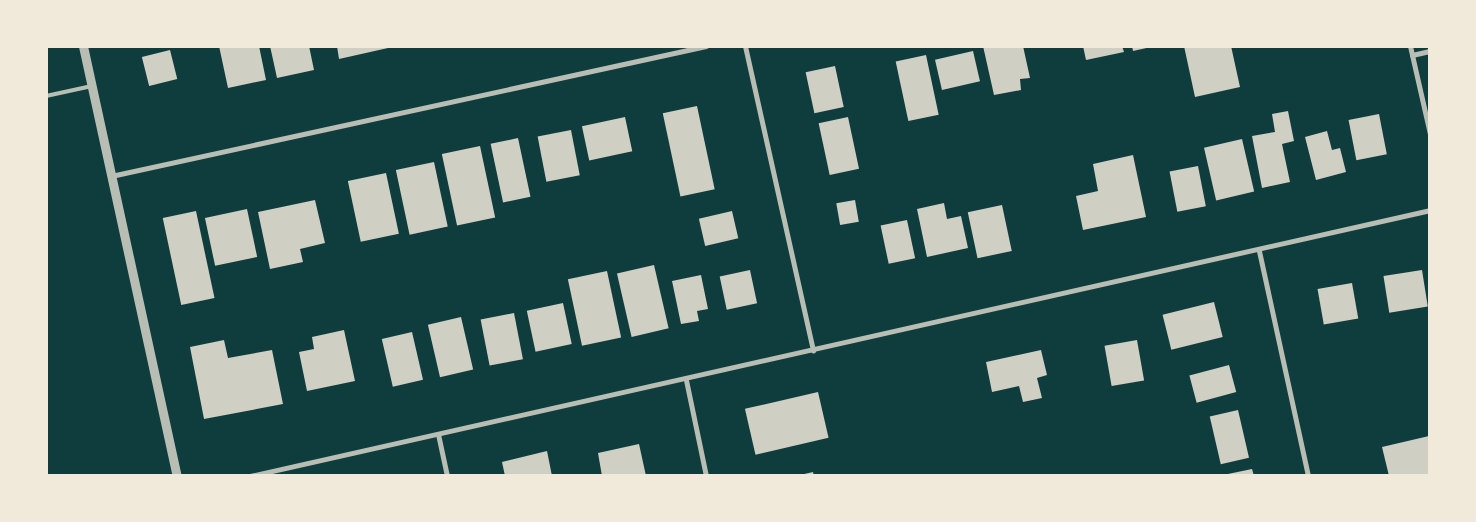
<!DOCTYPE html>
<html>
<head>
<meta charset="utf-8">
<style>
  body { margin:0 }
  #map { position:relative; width:1476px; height:522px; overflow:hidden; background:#0f3d3e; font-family:"Fira Sans",sans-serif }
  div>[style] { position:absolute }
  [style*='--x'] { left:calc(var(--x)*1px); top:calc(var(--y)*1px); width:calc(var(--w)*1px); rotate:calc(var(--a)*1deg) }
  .building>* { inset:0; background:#cfcfc3; transform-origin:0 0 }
  .service>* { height:4px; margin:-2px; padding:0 2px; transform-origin:2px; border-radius:2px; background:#b8beb3 }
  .minor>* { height:5px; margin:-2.5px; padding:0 2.5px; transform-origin:2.5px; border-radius:2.5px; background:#b8beb3 }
  .tertiary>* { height:9px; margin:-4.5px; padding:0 4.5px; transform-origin:4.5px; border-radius:4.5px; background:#b8beb3 }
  span { translate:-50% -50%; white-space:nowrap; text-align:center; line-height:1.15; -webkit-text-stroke:4px #f1e9da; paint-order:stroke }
  .frame { position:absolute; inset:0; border:48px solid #f1e9da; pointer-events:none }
</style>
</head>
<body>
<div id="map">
  <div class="building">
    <div style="clip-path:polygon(219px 46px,259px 46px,266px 80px,228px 88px)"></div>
    <div style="clip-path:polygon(270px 46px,309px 46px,314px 70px,277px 78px)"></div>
    <div style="clip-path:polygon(337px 46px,388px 46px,388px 48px,339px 59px)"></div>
    <div style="clip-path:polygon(983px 46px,1023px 46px,1030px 78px,1020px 79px,1021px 90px,994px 95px)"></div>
    <div style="clip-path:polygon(1083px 46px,1122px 46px,1124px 52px,1086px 60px)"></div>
    <div style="clip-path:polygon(1132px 46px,1151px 46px,1151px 47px,1133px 51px)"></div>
    <div style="clip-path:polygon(1184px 46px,1231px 46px,1240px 87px,1195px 97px)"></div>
    <div style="left:170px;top:50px;width:30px;height:29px;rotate:76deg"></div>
    <div style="left:973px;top:51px;width:31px;height:39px;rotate:77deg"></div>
    <div style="left:926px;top:55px;width:61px;height:31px;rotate:78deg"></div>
    <div style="left:835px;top:66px;width:42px;height:30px;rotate:78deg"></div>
    <div style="left:697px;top:106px;width:85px;height:35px;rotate:78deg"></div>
    <div style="clip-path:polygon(1288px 111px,1294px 141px,1282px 144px,1290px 182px,1262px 188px,1252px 136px,1275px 132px,1272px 114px)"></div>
    <div style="left:1379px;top:114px;width:41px;height:31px;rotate:79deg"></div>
    <div style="left:625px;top:117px;width:35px;height:44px;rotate:78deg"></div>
    <div style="left:848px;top:117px;width:53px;height:30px;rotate:78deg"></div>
    <div style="left:571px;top:130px;width:46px;height:34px;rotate:79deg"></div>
    <div style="clip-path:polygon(1327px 131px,1332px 150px,1340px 148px,1346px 172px,1316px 180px,1305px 137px)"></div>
    <div style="left:518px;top:138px;width:60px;height:28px;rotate:78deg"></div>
    <div style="left:1242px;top:139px;width:54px;height:39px;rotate:77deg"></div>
    <div style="left:480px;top:146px;width:73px;height:39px;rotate:78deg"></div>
    <div style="clip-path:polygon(1133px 155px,1146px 217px,1083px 230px,1076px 196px,1098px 191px,1093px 164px)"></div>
    <div style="left:434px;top:162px;width:66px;height:39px;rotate:78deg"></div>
    <div style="left:1198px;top:166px;width:41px;height:29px;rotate:79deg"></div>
    <div style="left:386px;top:173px;width:62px;height:39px;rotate:78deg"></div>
    <div style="clip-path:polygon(315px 200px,325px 243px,300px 249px,303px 262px,270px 269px,258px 212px)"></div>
    <div style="left:855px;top:200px;width:22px;height:19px;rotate:80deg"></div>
    <div style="clip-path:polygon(944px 203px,947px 219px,961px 216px,968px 248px,927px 257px,917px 209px)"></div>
    <div style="left:1002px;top:205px;width:47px;height:35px;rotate:78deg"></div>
    <div style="left:247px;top:209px;width:49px;height:43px;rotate:78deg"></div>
    <div style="left:196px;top:211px;width:89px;height:34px;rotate:78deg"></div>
    <div style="left:732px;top:211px;width:28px;height:34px;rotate:77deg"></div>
    <div style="left:907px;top:220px;width:39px;height:27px;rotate:78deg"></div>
    <div style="left:654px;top:265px;width:65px;height:38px;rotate:77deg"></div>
    <div style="left:750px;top:270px;width:34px;height:31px;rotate:78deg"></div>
    <div style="left:1422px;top:270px;width:37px;height:39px;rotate:81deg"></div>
    <div style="left:607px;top:271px;width:68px;height:40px;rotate:78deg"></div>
    <div style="clip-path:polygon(701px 275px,708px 309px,697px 311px,699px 321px,681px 324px,672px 281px)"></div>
    <div style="left:1352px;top:283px;width:36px;height:35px;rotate:80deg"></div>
    <div style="left:1214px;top:302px;width:36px;height:53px;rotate:76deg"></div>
    <div style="left:563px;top:303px;width:42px;height:37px;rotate:78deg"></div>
    <div style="left:514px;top:313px;width:47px;height:34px;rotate:79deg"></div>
    <div style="left:461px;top:317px;width:54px;height:34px;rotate:77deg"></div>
    <div style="clip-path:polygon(344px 330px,355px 381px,307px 391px,299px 352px,314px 349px,312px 337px)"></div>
    <div style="left:412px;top:332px;width:49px;height:31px;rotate:77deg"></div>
    <div style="clip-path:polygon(224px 340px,228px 358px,272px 350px,283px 404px,204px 419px,190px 347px)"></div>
    <div style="left:1137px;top:340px;width:41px;height:33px;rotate:80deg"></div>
    <div style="clip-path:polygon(1041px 350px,1047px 375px,1037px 378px,1042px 398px,1023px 402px,1019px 386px,992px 392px,986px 362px)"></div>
    <div style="left:1229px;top:365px;width:28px;height:41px;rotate:75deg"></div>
    <div style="left:818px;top:392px;width:47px;height:75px;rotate:77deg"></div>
    <div style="left:1238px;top:410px;width:49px;height:29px;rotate:77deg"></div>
    <div style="clip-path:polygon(1429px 436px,1430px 476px,1389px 476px,1382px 447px)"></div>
    <div style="clip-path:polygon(639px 444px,646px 476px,602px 476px,598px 453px)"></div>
    <div style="clip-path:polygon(547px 451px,552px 476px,505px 476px,502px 462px)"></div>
    <div style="clip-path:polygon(1252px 469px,1254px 476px,1223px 476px,1223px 475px)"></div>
    <div style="clip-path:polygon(813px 472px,814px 476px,801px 476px,800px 475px)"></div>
  </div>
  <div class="service">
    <div style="--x:46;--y:96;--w:47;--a:-12.3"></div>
  </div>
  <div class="minor">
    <div style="--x:745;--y:46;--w:312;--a:77.4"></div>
    <div style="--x:1410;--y:46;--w:90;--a:77.2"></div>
    <div style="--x:1412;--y:55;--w:18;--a:-13"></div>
    <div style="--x:111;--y:176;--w:609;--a:-12.32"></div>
    <div style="--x:1259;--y:251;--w:230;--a:77.7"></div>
    <div style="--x:686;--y:380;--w:98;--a:78.2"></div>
    <div style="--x:438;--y:434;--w:43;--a:77.9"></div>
    <div style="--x:250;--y:476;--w:1210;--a:-12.7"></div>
  </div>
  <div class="tertiary">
    <div style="--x:83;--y:46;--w:440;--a:77.7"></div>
  </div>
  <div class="frame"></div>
</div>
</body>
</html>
